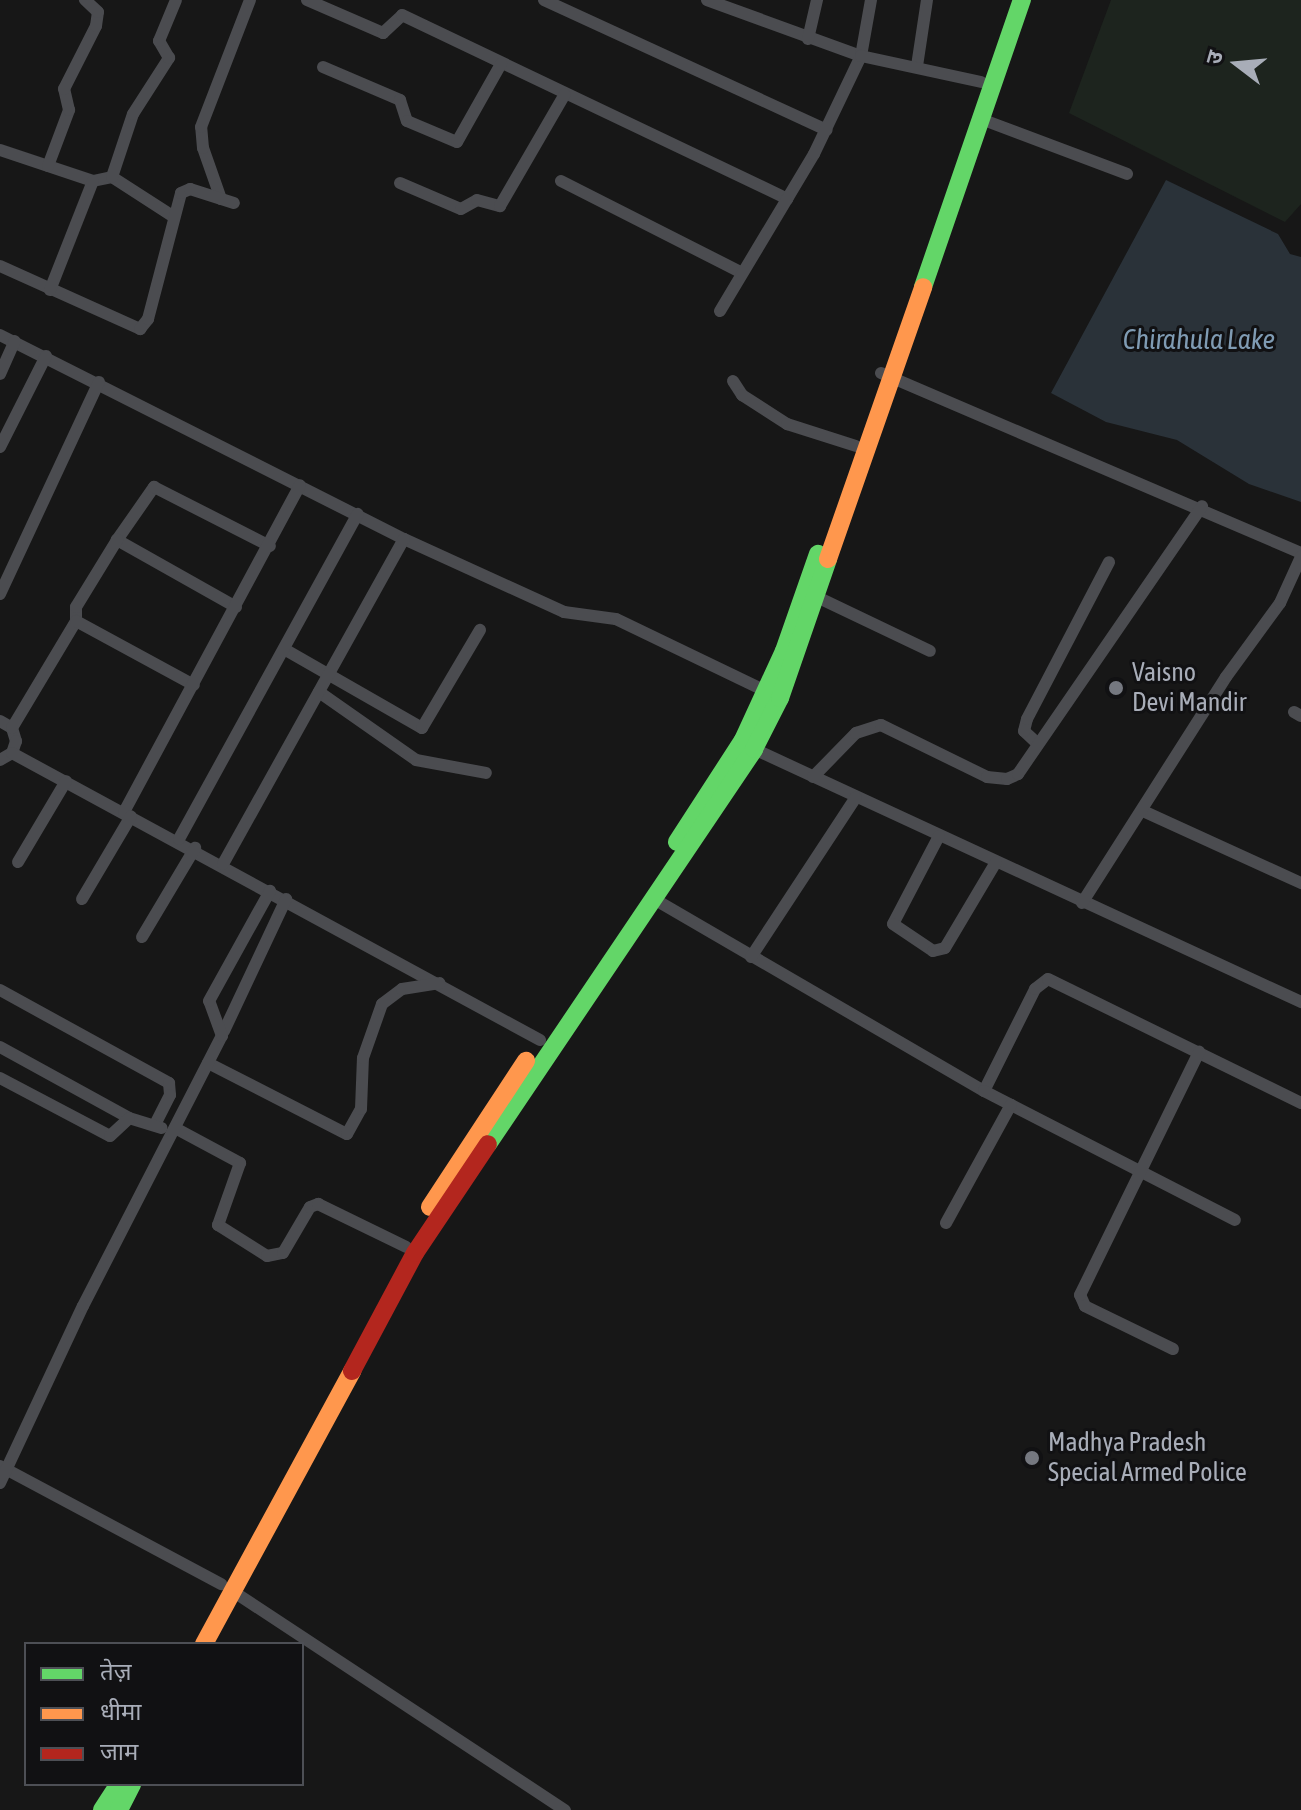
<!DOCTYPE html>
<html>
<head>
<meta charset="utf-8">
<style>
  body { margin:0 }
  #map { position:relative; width:1301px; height:1810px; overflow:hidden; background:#171717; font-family:"Asap Condensed","Noto Sans Devanagari",sans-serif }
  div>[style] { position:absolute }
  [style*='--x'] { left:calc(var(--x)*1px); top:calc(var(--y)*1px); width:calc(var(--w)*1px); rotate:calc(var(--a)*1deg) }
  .green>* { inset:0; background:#1d241e }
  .water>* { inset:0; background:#2a3239 }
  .street>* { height:12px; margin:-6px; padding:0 6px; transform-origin:6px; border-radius:6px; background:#4b4c50 }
  .fast>* { height:18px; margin:-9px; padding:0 9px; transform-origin:9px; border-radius:9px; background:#63d668 }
  .slow>* { height:18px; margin:-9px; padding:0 9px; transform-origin:9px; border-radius:9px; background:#ff974d }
  .jam>* { height:18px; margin:-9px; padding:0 9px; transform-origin:9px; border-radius:9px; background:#b3261e }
  .dots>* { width:22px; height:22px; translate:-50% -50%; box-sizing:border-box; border:4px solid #111113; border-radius:50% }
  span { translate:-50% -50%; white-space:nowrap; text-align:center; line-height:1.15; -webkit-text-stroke:6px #111113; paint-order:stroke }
  .poi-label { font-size:26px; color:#a8adb8 }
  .left { translate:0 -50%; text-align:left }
  .water-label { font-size:28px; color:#7f9bb3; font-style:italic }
  .legend { position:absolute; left:24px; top:1642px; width:280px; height:144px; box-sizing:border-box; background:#111113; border:2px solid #4d4f55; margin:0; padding:10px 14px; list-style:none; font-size:24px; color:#a8adb8 }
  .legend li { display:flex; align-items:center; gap:16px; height:40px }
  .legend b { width:40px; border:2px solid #4d4f55 }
  .north { position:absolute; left:1197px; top:24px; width:80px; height:80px; -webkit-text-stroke:6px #111113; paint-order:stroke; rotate:286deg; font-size:22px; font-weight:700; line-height:32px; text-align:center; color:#a8adb8 }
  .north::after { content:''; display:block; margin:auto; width:28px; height:36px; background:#a8adb8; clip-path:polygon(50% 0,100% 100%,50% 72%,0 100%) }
</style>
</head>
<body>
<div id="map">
  <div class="green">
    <div style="clip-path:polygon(1111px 0,1301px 0,1301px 204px,1285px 222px,1069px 113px)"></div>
  </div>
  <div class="water">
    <div style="clip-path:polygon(1166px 180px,1278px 234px,1290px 254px,1301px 257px,1301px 502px,1249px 484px,1177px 440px,1106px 422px,1051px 393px)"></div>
  </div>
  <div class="street">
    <div style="--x:307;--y:0;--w:83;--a:23.5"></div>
    <div style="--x:383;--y:33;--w:26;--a:-43"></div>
    <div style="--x:402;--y:15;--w:427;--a:25.5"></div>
    <div style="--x:544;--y:0;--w:311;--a:24.7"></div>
    <div style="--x:707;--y:0;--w:164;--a:20"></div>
    <div style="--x:861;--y:56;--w:57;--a:-79.9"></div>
    <div style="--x:808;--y:39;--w:40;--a:-77"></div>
    <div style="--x:917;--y:66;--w:67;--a:-81.4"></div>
    <div style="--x:323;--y:67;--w:84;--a:23.2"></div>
    <div style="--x:400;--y:100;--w:22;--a:72"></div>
    <div style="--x:407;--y:121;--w:54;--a:22.8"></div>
    <div style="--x:457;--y:142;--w:90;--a:-60.6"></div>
    <div style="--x:981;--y:119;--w:156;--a:20.6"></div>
    <div style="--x:0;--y:150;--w:98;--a:18.4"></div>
    <div style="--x:93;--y:181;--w:19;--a:-12"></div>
    <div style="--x:112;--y:177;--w:74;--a:32.8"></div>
    <div style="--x:48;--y:166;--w:60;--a:-69.4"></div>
    <div style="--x:69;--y:110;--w:22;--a:-103"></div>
    <div style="--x:64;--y:89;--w:71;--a:-63.1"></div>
    <div style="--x:96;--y:26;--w:14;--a:-82"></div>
    <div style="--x:98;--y:12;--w:18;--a:-137"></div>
    <div style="--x:112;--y:177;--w:66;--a:-71.6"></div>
    <div style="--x:133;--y:114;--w:67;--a:-57.3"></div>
    <div style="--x:169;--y:58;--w:20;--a:-120"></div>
    <div style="--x:159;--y:41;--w:44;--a:-67.5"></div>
    <div style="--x:561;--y:181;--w:203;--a:26.9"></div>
    <div style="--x:400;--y:183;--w:66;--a:23.1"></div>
    <div style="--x:461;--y:209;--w:18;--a:-29"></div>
    <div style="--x:477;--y:200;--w:24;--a:15"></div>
    <div style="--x:500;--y:206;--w:129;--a:-59.9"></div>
    <div style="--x:221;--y:199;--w:54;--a:-109.4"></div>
    <div style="--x:203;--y:148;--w:21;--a:-95"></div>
    <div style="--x:201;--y:127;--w:136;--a:-68.9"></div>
    <div style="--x:0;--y:266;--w:154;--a:24.2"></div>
    <div style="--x:140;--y:329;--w:13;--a:-51"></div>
    <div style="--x:148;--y:319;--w:130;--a:-75.3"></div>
    <div style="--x:181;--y:193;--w:10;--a:-24"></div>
    <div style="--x:190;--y:189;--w:46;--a:17.7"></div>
    <div style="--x:50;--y:290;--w:117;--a:-68.5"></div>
    <div style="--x:720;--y:311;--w:183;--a:-59.1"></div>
    <div style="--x:814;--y:154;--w:109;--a:-64.4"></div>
    <div style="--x:861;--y:56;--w:123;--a:12.2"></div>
    <div style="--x:0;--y:335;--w:453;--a:26.8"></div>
    <div style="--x:404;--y:539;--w:176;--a:24.5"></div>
    <div style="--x:564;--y:612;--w:52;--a:7.7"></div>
    <div style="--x:616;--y:619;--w:171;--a:25.7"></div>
    <div style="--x:881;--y:373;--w:457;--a:23.2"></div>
    <div style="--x:0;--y:374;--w:36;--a:-66"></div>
    <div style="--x:733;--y:381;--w:17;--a:57"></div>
    <div style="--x:742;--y:395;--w:54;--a:32.8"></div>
    <div style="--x:787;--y:424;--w:72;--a:17.7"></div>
    <div style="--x:0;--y:447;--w:102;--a:-63.2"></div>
    <div style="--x:0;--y:594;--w:234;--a:-65"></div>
    <div style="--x:817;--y:597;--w:125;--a:25.5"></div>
    <div style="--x:236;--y:607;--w:137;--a:-150.6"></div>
    <div style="--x:117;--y:540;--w:65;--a:-55.1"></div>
    <div style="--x:154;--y:487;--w:130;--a:27"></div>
    <div style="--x:76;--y:621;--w:14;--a:-90"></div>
    <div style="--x:76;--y:607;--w:79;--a:-58.5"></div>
    <div style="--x:284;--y:649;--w:159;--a:29.8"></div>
    <div style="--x:422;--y:728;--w:114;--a:-59.4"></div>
    <div style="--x:319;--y:692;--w:118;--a:35"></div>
    <div style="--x:416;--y:760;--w:71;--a:10.5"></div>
    <div style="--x:1294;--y:712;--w:8;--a:30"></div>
    <div style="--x:0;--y:721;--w:14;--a:30"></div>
    <div style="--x:12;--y:728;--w:14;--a:73"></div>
    <div style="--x:16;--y:741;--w:13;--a:108"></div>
    <div style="--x:12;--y:753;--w:14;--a:150"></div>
    <div style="--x:12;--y:728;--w:125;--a:-59.1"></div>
    <div style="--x:76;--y:621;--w:134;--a:28.5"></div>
    <div style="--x:1038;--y:744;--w:19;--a:-137"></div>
    <div style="--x:1024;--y:731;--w:12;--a:-76"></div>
    <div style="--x:1027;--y:719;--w:177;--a:-62.4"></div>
    <div style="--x:754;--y:749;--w:603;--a:24.82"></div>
    <div style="--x:12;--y:753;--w:601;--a:28.53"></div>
    <div style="--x:813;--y:777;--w:62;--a:-45.7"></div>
    <div style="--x:856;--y:733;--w:26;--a:-18"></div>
    <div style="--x:881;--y:725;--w:118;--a:26.1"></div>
    <div style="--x:987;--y:777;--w:20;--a:6"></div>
    <div style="--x:1007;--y:779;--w:12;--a:-24"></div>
    <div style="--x:1018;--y:774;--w:325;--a:-55.5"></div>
    <div style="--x:1143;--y:811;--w:174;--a:24.5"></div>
    <div style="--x:124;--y:812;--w:371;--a:-61.7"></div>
    <div style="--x:939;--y:836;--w:99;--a:117.6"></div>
    <div style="--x:893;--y:924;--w:48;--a:34"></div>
    <div style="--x:933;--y:951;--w:12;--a:-14"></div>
    <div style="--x:945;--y:948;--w:100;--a:-59.3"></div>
    <div style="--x:179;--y:839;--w:371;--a:-61.2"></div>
    <div style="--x:18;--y:862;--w:94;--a:-59.3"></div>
    <div style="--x:223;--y:864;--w:372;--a:-60.9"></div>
    <div style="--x:82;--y:899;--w:96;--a:-59.4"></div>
    <div style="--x:654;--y:899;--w:382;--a:30.2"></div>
    <div style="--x:984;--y:1091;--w:114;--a:-63.4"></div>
    <div style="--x:1035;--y:989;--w:16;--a:-38"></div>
    <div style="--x:1048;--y:979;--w:282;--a:26.1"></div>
    <div style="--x:1082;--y:903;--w:268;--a:-57.5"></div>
    <div style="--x:1226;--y:677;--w:92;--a:-53.9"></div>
    <div style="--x:1280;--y:603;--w:51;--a:-65.5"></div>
    <div style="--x:142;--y:937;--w:104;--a:-59.2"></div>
    <div style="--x:751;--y:957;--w:191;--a:-56.7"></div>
    <div style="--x:0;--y:990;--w:193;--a:28.8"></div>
    <div style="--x:169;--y:1083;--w:12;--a:85"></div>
    <div style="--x:170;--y:1095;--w:33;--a:117"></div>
    <div style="--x:224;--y:1031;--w:146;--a:-64.8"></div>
    <div style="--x:0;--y:1047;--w:147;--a:28.8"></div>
    <div style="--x:129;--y:1118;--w:34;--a:17"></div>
    <div style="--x:208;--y:1063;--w:156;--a:27.1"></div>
    <div style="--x:347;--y:1134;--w:29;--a:-61"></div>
    <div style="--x:361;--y:1109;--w:51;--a:-87.8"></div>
    <div style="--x:363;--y:1058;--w:57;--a:-70.6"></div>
    <div style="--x:382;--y:1004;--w:25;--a:-37"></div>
    <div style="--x:402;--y:989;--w:38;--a:-9"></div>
    <div style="--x:0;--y:1078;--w:124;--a:27.8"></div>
    <div style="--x:110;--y:1136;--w:26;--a:-43"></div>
    <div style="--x:984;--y:1091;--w:282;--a:27.2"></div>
    <div style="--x:175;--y:1128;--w:74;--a:28.3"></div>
    <div style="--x:240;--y:1163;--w:66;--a:109.5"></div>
    <div style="--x:218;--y:1225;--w:58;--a:32.3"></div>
    <div style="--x:267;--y:1256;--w:16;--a:-11"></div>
    <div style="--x:283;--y:1253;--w:53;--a:-59.6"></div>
    <div style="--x:310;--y:1207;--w:9;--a:-21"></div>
    <div style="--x:318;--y:1204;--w:98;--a:26"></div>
    <div style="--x:946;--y:1223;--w:135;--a:-61.2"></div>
    <div style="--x:1173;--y:1349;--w:98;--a:-154"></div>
    <div style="--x:1085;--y:1306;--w:12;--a:-114"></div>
    <div style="--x:1080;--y:1295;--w:271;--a:-63.9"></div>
    <div style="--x:0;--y:1466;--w:251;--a:28.1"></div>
    <div style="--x:0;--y:1483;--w:195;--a:-64.9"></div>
    <div style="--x:83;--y:1306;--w:304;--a:-62.8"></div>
    <div style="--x:222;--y:1036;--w:37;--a:-110"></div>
    <div style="--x:209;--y:1001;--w:126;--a:-61"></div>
    <div style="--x:231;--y:1590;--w:400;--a:33.4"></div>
  </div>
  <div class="fast">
    <div style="--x:923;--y:287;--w:304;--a:-71"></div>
    <div style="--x:677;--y:842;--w:121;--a:-57.1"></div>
    <div style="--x:743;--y:740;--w:98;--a:-65.3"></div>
    <div style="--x:784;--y:651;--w:103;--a:-70.7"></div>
    <div style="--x:488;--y:1144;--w:476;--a:-56"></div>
    <div style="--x:754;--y:749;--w:57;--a:-63"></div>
    <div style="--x:780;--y:698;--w:147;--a:-70.9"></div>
    <div style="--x:102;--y:1810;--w:31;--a:-57"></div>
    <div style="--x:119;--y:1810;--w:29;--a:-63"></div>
  </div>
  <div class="slow">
    <div style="--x:828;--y:559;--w:288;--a:-70.7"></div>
    <div style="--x:430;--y:1207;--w:175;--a:-56.7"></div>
    <div style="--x:204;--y:1644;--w:311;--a:-61.5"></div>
  </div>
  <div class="jam">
    <div style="--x:352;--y:1371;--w:134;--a:-61.9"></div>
    <div style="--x:415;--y:1253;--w:131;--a:-56.2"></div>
  </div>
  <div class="dots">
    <div style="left:1116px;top:688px;background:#757880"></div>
    <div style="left:1032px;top:1458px;background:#757880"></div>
  </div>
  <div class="poi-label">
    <span class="left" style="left:1132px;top:688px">Vaisno<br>Devi Mandir</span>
    <span class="left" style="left:1048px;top:1458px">Madhya Pradesh<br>Special Armed Police</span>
  </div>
  <div class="water-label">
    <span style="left:1199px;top:339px">Chirahula Lake</span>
  </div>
  <ul class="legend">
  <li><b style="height:10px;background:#63d668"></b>तेज़</li>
  <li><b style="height:10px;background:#ff974d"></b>धीमा</li>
  <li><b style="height:10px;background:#b3261e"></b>जाम</li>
  </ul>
  <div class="north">उ</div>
</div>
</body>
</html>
